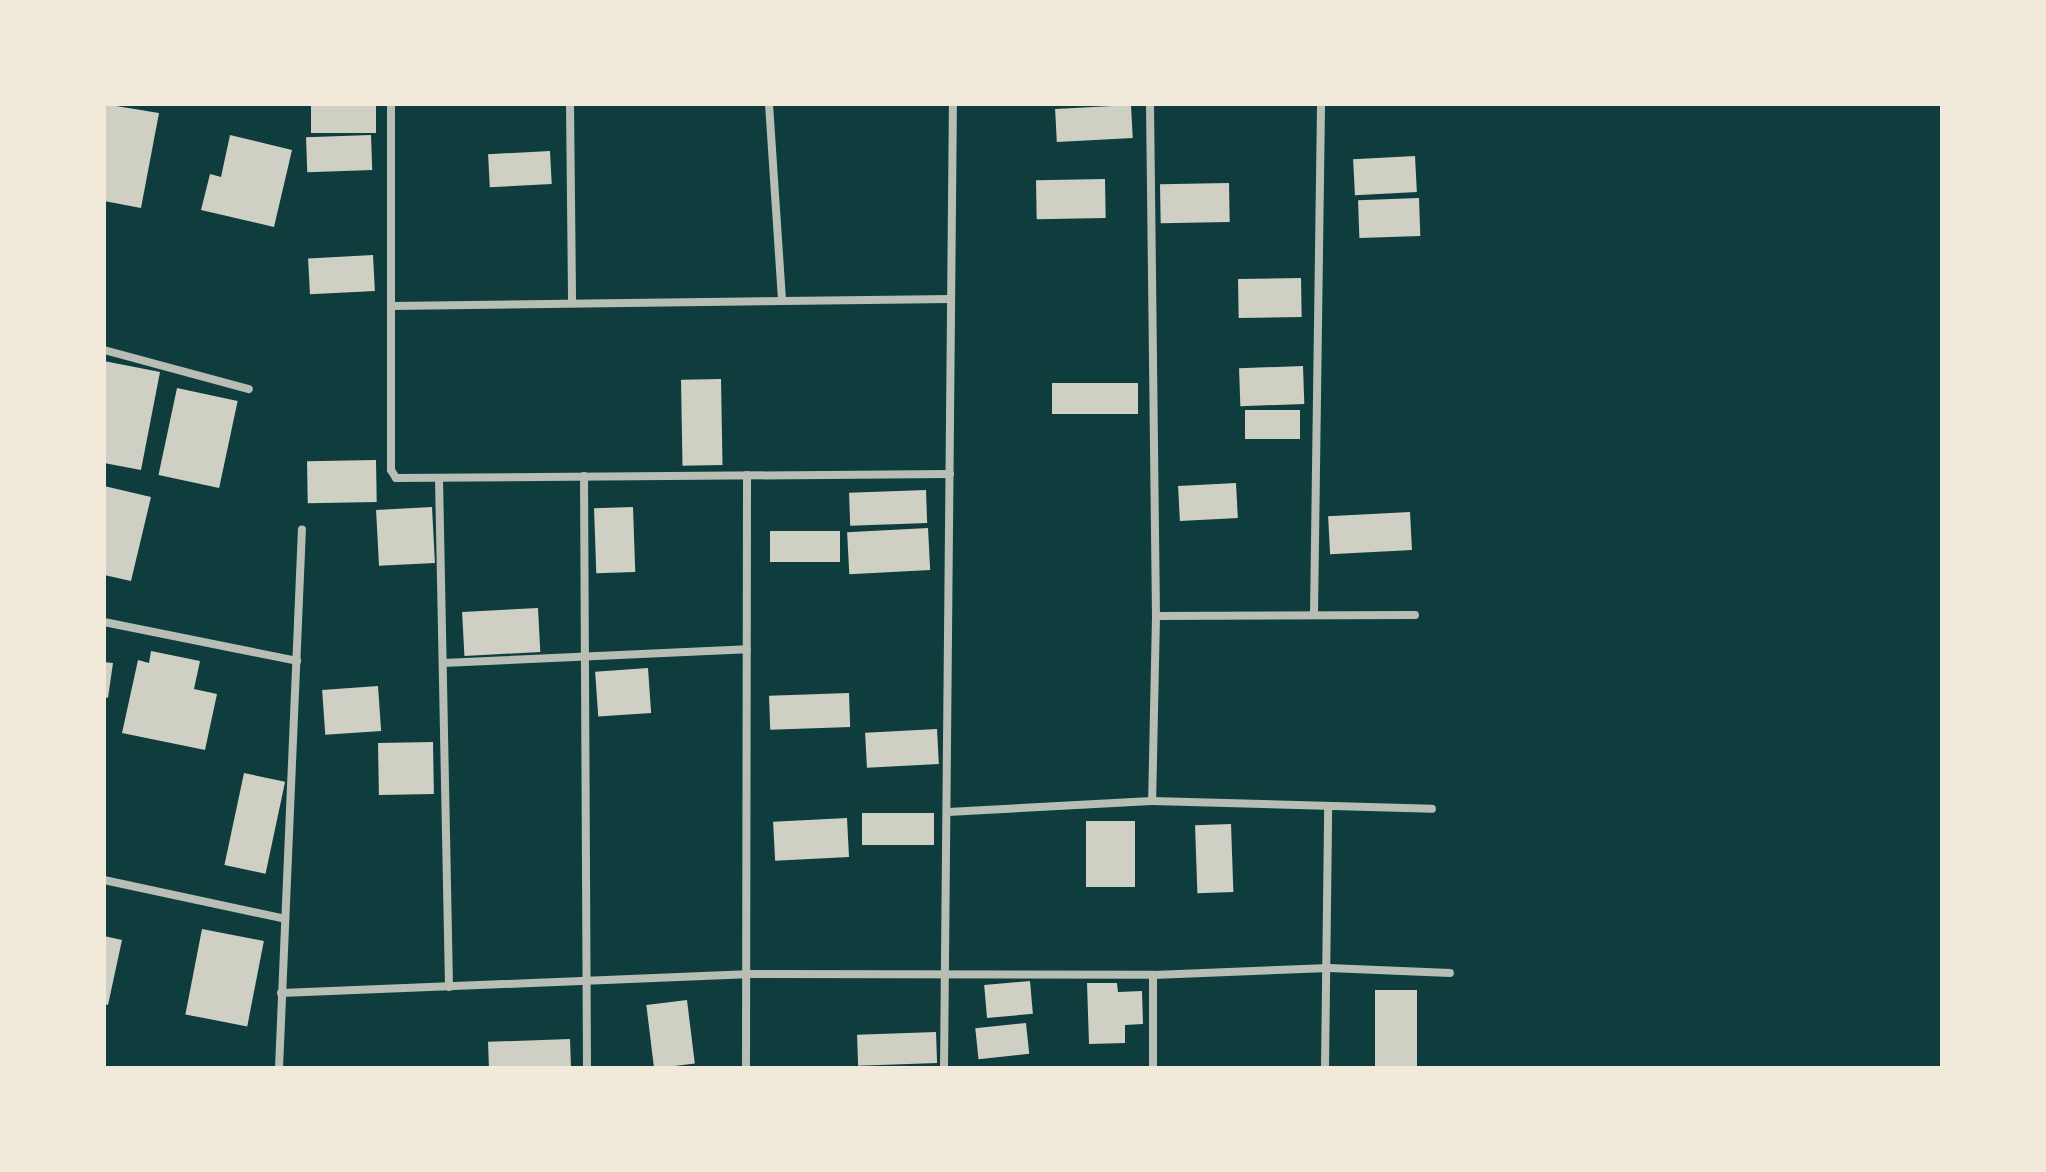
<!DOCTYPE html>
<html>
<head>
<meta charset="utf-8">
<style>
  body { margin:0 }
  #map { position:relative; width:2046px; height:1172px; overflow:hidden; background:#0f3d3e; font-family:Raleway,sans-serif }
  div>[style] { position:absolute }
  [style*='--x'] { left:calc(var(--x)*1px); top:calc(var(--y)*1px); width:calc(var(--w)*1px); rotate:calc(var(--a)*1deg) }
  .building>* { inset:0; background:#cfcfc3; transform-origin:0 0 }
  .minor>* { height:8px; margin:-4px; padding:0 4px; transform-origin:4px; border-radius:4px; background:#b8beb3 }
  span { translate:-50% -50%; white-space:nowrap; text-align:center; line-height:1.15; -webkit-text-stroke:6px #f1e9da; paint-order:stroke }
  .frame { position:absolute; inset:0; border:106px solid #f1e9da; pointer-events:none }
</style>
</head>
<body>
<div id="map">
  <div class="building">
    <div style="clip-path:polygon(104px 104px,159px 113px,141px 208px,104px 201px)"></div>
    <div style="left:311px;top:104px;width:65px;height:29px"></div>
    <div style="left:1131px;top:105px;width:33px;height:76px;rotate:87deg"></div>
    <div style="clip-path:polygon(230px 135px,292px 150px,274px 227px,201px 210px,210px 174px,221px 177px)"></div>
    <div style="left:371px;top:135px;width:35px;height:65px;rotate:88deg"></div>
    <div style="left:550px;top:151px;width:33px;height:62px;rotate:87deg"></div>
    <div style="left:1415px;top:156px;width:36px;height:62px;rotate:87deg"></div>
    <div style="left:1105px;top:179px;width:39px;height:69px;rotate:89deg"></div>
    <div style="left:1229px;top:183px;width:39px;height:69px;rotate:89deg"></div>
    <div style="left:1419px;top:198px;width:38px;height:61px;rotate:88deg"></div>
    <div style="left:373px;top:255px;width:36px;height:65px;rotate:87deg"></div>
    <div style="left:1301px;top:278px;width:39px;height:63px;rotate:89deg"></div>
    <div style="clip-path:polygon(104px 361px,160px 372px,141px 470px,104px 463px)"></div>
    <div style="left:1303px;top:366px;width:38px;height:64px;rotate:88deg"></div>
    <div style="left:721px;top:379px;width:86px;height:40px;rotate:89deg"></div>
    <div style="left:1138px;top:383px;width:31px;height:86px;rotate:90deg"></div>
    <div style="left:177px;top:388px;width:62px;height:89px;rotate:12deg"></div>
    <div style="left:1245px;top:410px;width:55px;height:29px"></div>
    <div style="left:376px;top:460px;width:42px;height:69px;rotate:89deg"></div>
    <div style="left:1236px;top:483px;width:35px;height:58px;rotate:87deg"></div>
    <div style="clip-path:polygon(104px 486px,151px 497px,131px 581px,104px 575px)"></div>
    <div style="left:926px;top:490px;width:33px;height:77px;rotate:88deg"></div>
    <div style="left:432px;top:507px;width:56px;height:56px;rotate:87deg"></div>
    <div style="left:633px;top:507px;width:65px;height:39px;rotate:88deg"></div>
    <div style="left:1410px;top:512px;width:38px;height:82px;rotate:87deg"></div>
    <div style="left:928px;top:528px;width:42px;height:81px;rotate:87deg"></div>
    <div style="left:770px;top:531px;width:70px;height:31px"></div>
    <div style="left:538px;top:608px;width:44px;height:76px;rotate:87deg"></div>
    <div style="clip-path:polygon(151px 651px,200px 661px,194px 689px,217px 694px,205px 750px,122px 733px,138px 660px,149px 663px)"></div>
    <div style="clip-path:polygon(104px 662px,113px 663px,108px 698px,104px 697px)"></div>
    <div style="left:648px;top:668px;width:45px;height:53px;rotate:86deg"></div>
    <div style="left:378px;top:686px;width:45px;height:56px;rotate:86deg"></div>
    <div style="left:849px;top:693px;width:34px;height:80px;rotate:88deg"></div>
    <div style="left:937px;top:729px;width:35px;height:72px;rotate:87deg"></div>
    <div style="left:433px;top:742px;width:52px;height:55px;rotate:89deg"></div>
    <div style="left:244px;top:773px;width:42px;height:94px;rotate:12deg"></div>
    <div style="left:934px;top:813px;width:32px;height:72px;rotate:90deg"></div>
    <div style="left:847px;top:818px;width:39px;height:74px;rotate:87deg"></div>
    <div style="left:1086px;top:821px;width:49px;height:66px"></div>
    <div style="left:1231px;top:824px;width:68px;height:36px;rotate:88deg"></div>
    <div style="left:202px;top:929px;width:63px;height:87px;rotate:11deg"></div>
    <div style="clip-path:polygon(104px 936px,122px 940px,108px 1005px,104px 1004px)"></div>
    <div style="left:1030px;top:981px;width:33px;height:46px;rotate:85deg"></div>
    <div style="clip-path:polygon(1087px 983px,1117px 983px,1118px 992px,1142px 991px,1143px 1024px,1125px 1025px,1125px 1043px,1089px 1044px)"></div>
    <div style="left:1375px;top:990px;width:42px;height:78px"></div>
    <div style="left:687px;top:1000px;width:64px;height:41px;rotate:83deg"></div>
    <div style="left:1026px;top:1023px;width:31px;height:51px;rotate:84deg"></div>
    <div style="left:936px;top:1032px;width:31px;height:79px;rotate:88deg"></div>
    <div style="left:570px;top:1039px;width:29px;height:82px;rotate:88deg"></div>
  </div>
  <div class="minor">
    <div style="--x:391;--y:104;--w:366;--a:90"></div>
    <div style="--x:391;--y:470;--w:9;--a:58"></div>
    <div style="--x:396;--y:478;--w:554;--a:-0.41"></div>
    <div style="--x:570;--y:104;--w:197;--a:89.4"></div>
    <div style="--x:769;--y:104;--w:197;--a:86.2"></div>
    <div style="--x:1150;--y:104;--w:512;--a:89.33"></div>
    <div style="--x:1156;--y:616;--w:185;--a:91.2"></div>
    <div style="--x:391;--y:306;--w:560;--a:-0.72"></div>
    <div style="--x:104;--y:350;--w:150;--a:15.1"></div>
    <div style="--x:584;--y:476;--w:592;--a:89.71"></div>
    <div style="--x:439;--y:479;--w:508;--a:88.87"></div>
    <div style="--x:1314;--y:614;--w:510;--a:-89.21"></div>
    <div style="--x:1156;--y:616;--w:259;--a:-0.2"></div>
    <div style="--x:104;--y:622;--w:197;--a:11.4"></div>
    <div style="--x:443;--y:663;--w:304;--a:-2.6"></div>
    <div style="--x:948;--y:812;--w:204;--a:-3.1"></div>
    <div style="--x:1152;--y:801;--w:280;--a:1.6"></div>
    <div style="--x:104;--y:880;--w:182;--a:12.1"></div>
    <div style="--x:1153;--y:975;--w:93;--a:90"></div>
    <div style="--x:281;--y:993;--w:465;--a:-2.3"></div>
    <div style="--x:746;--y:974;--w:407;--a:0.1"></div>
    <div style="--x:1153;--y:975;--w:176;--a:-2.3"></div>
    <div style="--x:1329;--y:968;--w:121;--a:2.4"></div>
    <div style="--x:279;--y:1068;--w:539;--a:-87.56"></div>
    <div style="--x:746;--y:1068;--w:593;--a:-89.9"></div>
    <div style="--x:944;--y:1068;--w:964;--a:-89.47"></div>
    <div style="--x:1325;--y:1068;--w:262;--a:-89.3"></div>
  </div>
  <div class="frame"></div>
</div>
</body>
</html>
